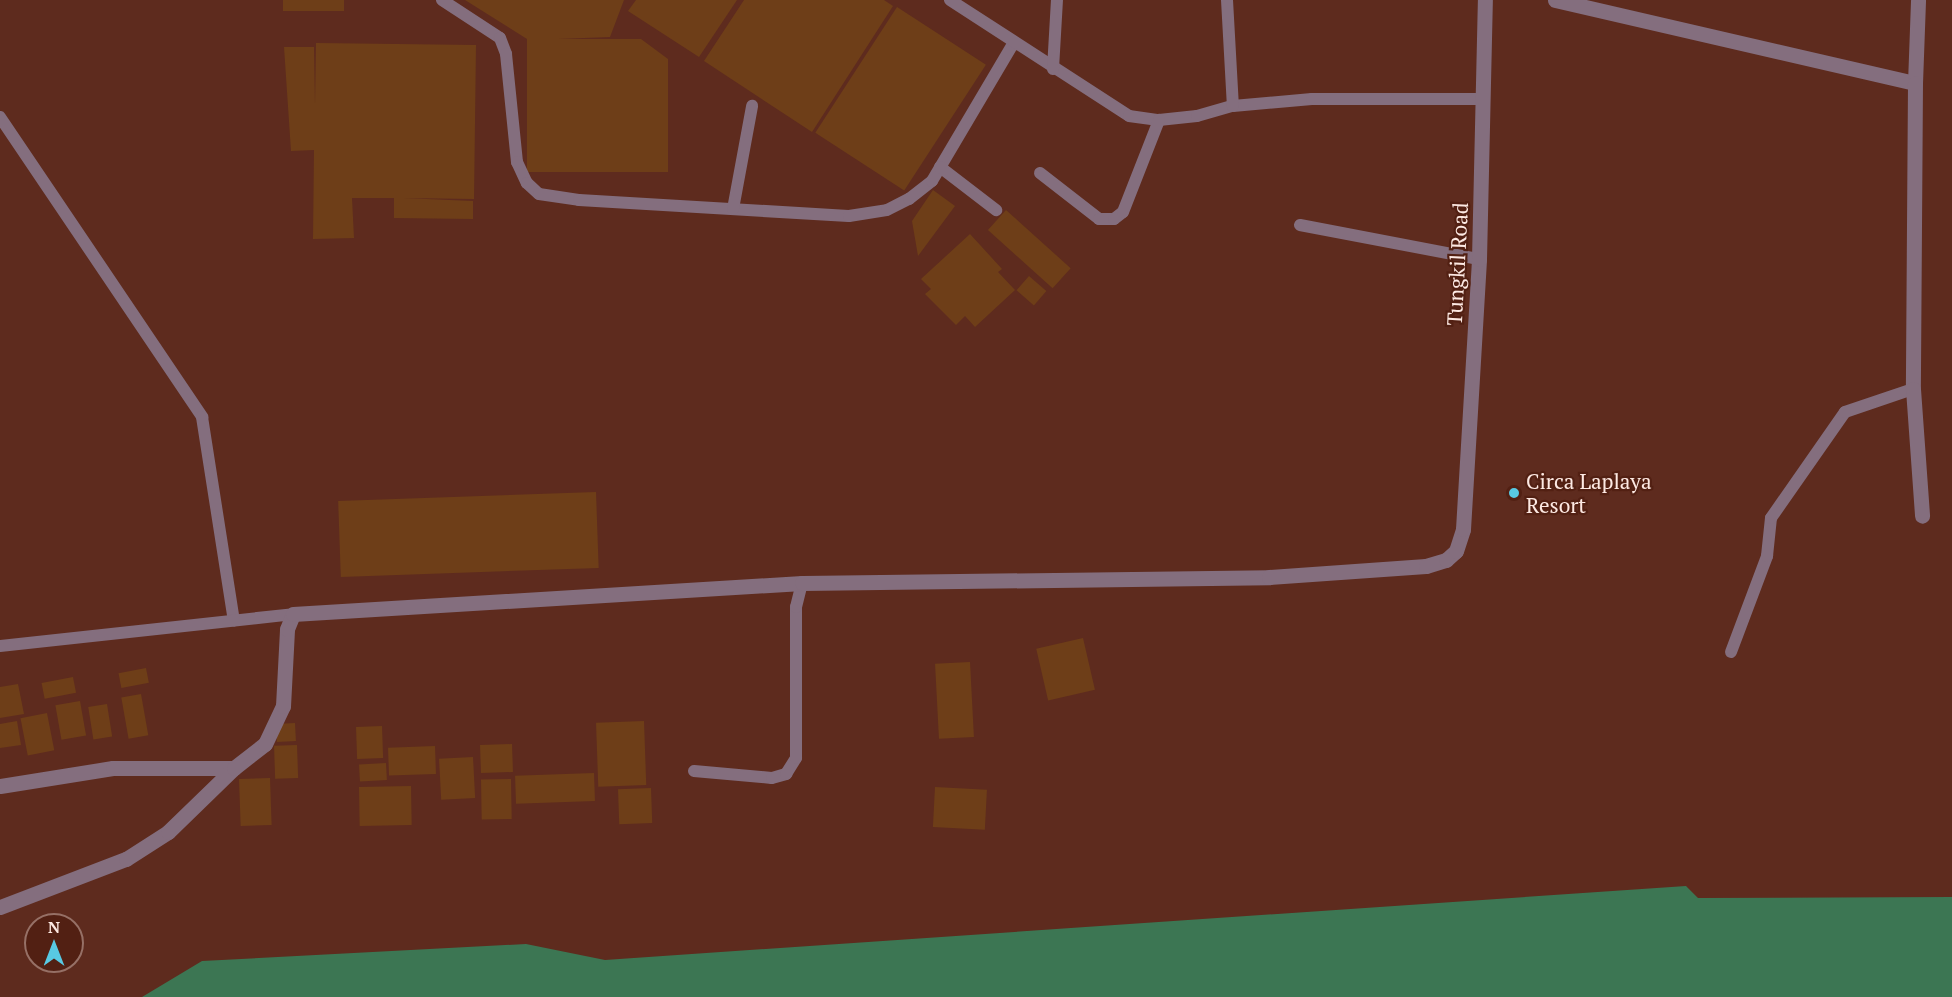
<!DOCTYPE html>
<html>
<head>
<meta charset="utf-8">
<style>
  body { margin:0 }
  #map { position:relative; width:1952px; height:997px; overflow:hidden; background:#5e2b1e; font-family:"PT Serif",serif }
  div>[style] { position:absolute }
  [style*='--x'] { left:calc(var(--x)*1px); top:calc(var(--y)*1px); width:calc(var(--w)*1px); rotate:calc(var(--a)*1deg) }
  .water>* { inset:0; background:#3c7653 }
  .building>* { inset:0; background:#6e3e18; transform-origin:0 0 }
  .lane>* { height:12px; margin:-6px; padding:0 6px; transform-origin:6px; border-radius:6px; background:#846e7e }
  .street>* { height:15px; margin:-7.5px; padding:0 7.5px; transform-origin:7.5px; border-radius:7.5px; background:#846e7e }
  .dots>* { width:16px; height:16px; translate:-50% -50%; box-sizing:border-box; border:3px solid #522013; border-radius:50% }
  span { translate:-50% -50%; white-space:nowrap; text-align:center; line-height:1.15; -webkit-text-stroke:4.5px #522013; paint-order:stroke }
  .street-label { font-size:21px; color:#fde9e3 }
  .poi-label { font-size:21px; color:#fde9e3 }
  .left { translate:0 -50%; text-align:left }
  .north { position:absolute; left:24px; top:913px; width:60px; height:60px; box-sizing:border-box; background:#522013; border:2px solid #967066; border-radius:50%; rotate:0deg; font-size:16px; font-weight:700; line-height:24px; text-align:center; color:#fde9e3 }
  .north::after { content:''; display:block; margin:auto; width:21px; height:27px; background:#58c9e3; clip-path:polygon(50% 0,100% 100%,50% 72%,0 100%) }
</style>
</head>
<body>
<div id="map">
  <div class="water">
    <div style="clip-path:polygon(1686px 886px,1698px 898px,1952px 897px,1952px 997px,142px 997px,202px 961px,526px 944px,605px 960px)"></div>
  </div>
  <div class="building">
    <div style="left:283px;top:0;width:61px;height:11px"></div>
    <div style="clip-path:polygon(465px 0,624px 0,610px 37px,558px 39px,641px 39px,668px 59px,668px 172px,527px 172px,527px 39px)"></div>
    <div style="clip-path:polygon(636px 0,737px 0,699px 57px,628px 11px)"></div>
    <div style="clip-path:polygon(744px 0,884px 0,893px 6px,812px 132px,704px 61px)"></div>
    <div style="left:897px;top:7px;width:106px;height:150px;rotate:33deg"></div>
    <div style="clip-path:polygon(316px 43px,476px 45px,474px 199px,403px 198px,473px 201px,473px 219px,394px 218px,394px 198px,352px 198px,354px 238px,313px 239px,314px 150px,291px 151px,284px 47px,314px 47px,315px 105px)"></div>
    <div style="clip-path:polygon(933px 190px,955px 206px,918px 256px,912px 221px)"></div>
    <div style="left:1006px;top:210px;width:87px;height:27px;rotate:42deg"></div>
    <div style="clip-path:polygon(970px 234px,1002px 269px,998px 272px,1015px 290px,975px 327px,965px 316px,956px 325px,925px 294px,931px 289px,921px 279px)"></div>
    <div style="left:1029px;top:276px;width:23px;height:19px;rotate:41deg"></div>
    <div style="left:596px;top:492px;width:76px;height:258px;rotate:88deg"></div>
    <div style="left:1083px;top:638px;width:53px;height:48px;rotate:77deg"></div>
    <div style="left:970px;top:662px;width:75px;height:35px;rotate:87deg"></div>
    <div style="left:146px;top:668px;width:15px;height:28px;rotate:79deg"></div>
    <div style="left:73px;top:677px;width:16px;height:32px;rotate:79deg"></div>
    <div style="clip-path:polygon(18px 684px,24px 714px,0 718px,0 687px)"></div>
    <div style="left:141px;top:694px;width:42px;height:20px;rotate:80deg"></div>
    <div style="left:80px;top:701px;width:35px;height:25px;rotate:80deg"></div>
    <div style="left:107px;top:704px;width:33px;height:19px;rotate:81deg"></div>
    <div style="left:47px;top:713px;width:38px;height:27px;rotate:79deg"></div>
    <div style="clip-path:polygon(17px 721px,21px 745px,0 748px,0 724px)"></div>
    <div style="left:644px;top:721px;width:64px;height:48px;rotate:88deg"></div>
    <div style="left:295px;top:723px;width:18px;height:19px;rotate:87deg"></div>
    <div style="left:382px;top:726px;width:32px;height:26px;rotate:88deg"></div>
    <div style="left:512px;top:744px;width:28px;height:32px;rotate:88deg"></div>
    <div style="left:297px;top:745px;width:33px;height:23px;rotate:88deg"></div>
    <div style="left:435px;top:746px;width:28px;height:47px;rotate:88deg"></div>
    <div style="left:473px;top:757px;width:41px;height:34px;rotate:87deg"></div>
    <div style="left:386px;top:763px;width:17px;height:27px;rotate:87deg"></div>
    <div style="left:594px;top:773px;width:28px;height:79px;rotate:88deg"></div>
    <div style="left:270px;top:778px;width:47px;height:31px;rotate:88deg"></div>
    <div style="left:511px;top:779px;width:40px;height:30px;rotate:89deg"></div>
    <div style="left:411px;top:786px;width:39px;height:52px;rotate:89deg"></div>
    <div style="left:935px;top:787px;width:52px;height:40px;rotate:3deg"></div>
    <div style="left:651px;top:788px;width:35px;height:33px;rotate:88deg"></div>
  </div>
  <div class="lane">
    <div style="--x:442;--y:0;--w:69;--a:33.2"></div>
    <div style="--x:500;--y:38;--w:17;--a:69"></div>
    <div style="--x:506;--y:54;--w:109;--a:84.2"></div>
    <div style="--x:517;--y:162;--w:23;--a:65"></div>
    <div style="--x:527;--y:183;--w:16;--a:43"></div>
    <div style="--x:539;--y:194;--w:40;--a:8.5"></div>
    <div style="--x:579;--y:200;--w:270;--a:3.4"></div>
    <div style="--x:849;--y:216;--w:38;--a:-9"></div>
    <div style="--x:887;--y:210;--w:25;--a:-27"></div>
    <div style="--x:909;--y:199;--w:29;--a:-38"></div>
    <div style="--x:932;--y:181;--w:159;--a:-59.4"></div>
    <div style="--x:950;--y:0;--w:213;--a:32.9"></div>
    <div style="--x:1129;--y:116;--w:30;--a:8"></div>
    <div style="--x:1159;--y:120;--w:38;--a:-6"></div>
    <div style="--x:1197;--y:116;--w:37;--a:-16"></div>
    <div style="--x:1233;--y:106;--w:79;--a:-5.1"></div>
    <div style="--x:1312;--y:99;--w:171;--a:0"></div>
    <div style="--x:1227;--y:0;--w:106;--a:86.8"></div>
    <div style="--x:1053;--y:69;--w:69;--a:-86.7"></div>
    <div style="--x:0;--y:117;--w:362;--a:56"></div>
    <div style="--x:202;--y:417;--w:206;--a:81.1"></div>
    <div style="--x:940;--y:167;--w:71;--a:37.5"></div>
    <div style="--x:1040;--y:173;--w:75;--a:37.9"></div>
    <div style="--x:1099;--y:219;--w:15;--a:0"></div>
    <div style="--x:1114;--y:219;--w:11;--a:-38"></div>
    <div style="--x:1123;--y:212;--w:99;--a:-68.6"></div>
    <div style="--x:733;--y:209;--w:105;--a:-79.5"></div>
    <div style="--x:1300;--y:225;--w:182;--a:10.8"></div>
    <div style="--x:0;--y:646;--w:295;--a:-6.2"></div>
    <div style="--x:1731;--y:652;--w:103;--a:-69.4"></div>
    <div style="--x:1767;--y:556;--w:38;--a:-84"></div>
    <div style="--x:1771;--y:518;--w:129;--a:-55.1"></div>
    <div style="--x:1845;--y:412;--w:72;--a:-18.7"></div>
    <div style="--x:694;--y:771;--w:78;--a:5.1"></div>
    <div style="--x:772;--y:778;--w:15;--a:-16"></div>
    <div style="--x:786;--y:774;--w:19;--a:-58"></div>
    <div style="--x:796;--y:758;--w:151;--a:-90"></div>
    <div style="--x:796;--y:607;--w:25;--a:-76"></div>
  </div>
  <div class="street">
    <div style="--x:1555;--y:0;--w:369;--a:13"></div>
    <div style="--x:1915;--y:83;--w:83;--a:-87.9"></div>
    <div style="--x:1915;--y:83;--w:306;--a:90.4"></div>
    <div style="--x:1913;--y:389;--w:127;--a:85.9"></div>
    <div style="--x:0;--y:786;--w:114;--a:-9.1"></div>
    <div style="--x:113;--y:768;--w:121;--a:0"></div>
    <div style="--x:0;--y:907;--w:135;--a:-20.9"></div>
    <div style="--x:126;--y:859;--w:50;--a:-32.7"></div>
    <div style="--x:168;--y:832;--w:92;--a:-44.1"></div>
    <div style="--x:234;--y:768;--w:39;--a:-38"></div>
    <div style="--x:265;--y:744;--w:42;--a:-64.7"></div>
    <div style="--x:283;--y:706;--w:77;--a:-87"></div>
    <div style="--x:287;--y:629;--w:16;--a:-68"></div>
    <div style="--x:293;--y:614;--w:510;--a:-3.49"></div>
    <div style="--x:802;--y:583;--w:467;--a:-0.7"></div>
    <div style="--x:1269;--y:577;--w:157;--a:-4"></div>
    <div style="--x:1426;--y:566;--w:21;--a:-17"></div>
    <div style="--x:1446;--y:560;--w:13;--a:-42"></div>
    <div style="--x:1456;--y:551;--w:23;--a:-72"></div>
    <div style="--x:1463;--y:529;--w:270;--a:-86.6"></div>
    <div style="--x:1479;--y:259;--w:259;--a:-88.7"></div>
  </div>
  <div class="dots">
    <div style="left:1514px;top:493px;background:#58c9e3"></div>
  </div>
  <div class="street-label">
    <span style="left:1457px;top:264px;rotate:-87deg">Tungkil Road</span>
  </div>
  <div class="poi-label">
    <span class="left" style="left:1526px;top:493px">Circa Laplaya<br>Resort</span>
  </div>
  <div class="north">N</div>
</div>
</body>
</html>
